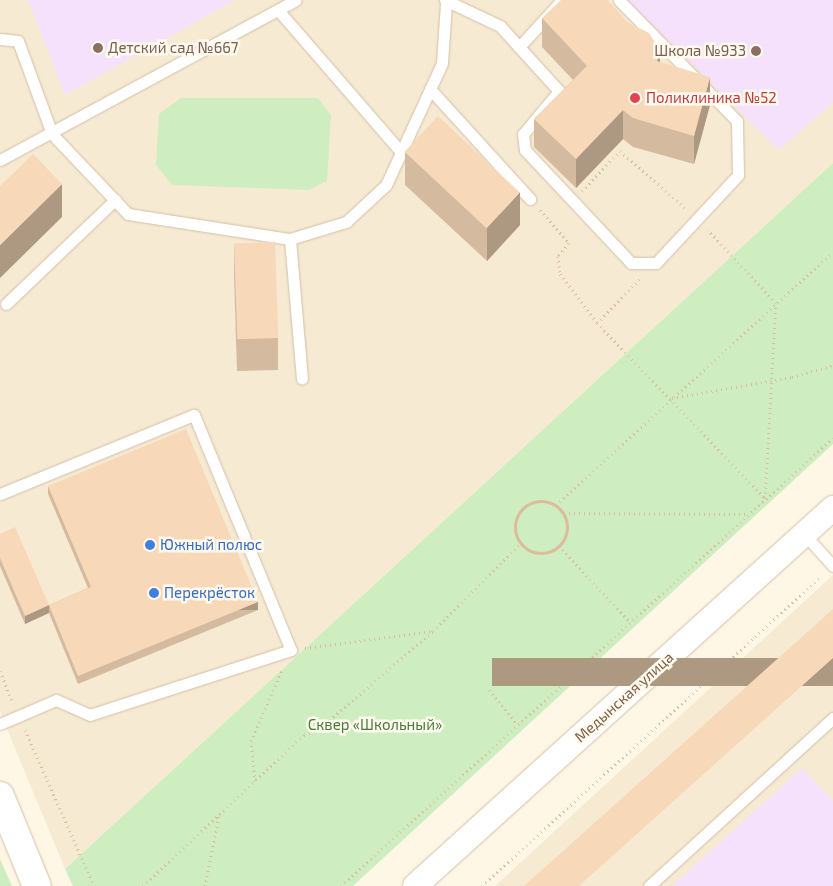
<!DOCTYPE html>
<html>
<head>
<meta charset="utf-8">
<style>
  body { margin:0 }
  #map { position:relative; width:833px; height:886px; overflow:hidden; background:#fff7e5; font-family:"Exo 2",sans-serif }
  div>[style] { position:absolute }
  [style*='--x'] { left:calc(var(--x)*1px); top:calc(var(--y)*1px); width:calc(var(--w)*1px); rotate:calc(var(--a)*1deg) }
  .residential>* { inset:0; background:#f7ead2 }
  .education>* { inset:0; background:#f5e1fb }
  .green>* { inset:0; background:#ceeec1 }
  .path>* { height:3px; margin-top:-1.5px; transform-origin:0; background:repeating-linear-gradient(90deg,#ddbc9c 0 1px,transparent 0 5px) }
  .path>.ring { margin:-1.5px; padding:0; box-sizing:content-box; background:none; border:3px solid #ddbc9c; border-radius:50% }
  .roads { filter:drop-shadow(0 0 1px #d2c0a9) drop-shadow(0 0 1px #d2c0a9) }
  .service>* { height:11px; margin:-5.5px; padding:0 5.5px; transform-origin:5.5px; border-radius:5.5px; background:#fff }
  .minor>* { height:24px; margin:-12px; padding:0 12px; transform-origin:12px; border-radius:12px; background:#fff }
  .tertiary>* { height:28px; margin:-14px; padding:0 14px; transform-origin:14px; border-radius:14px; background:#fff }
  .wall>* { inset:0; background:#d4bb9f }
  .shaded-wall>* { inset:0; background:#ad9882; transform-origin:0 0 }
  .building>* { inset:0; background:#f7d9b9; transform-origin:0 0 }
  .dots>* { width:14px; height:14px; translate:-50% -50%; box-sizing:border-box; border:2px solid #fffaed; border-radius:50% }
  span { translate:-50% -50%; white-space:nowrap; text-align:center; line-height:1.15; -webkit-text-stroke:5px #fffaed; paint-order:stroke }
  .education-label { font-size:15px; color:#785e54 }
  .left { translate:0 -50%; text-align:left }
  .right { translate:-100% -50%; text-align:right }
  .health-label { font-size:15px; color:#be3a42 }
  .shop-label { font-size:15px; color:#366cbe }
  .street-label { font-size:15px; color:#7b5f47 }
  .park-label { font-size:15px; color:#477b3b }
</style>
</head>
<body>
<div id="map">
  <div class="residential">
    <div style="clip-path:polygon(0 0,833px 0,833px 163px,65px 869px,0 712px)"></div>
    <div style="clip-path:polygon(833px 575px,833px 886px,495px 886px)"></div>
  </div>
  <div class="education">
    <div style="clip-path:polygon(28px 0,235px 0,65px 95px)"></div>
    <div style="clip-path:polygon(627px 0,833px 0,833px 102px,779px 150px)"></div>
    <div style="clip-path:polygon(802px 768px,833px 801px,833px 886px,672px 886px)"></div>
  </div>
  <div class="green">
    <div style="clip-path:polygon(181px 98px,318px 98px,331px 115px,327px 181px,309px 190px,172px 185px,156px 165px,159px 114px)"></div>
    <div style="clip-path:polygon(833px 163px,833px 444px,353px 886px,73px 886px,65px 869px)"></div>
    <div style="clip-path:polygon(0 859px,12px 886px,0 886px)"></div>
  </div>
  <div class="path">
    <div style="--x:582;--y:191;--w:55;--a:-46.5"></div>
    <div style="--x:620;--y:151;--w:86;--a:41.2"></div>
    <div style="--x:540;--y:210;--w:44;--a:48.7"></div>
    <div style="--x:569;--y:243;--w:17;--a:130"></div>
    <div style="--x:558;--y:256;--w:18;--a:84"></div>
    <div style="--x:560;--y:274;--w:61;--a:52.9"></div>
    <div style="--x:597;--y:323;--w:243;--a:46.2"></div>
    <div style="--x:765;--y:498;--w:195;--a:-86.8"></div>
    <div style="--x:776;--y:303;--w:100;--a:-133"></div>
    <div style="--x:597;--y:323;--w:62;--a:-45.7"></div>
    <div style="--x:672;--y:398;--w:122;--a:-9.9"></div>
    <div style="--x:792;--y:377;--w:43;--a:-16.3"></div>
    <div class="ring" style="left:515px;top:501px;width:49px;height:49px"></div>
    <div style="--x:556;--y:505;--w:375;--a:-42.4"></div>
    <div style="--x:564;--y:513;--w:183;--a:0.3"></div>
    <div style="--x:559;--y:546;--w:103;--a:47"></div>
    <div style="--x:305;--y:648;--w:129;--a:-7.6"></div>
    <div style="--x:0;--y:671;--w:35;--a:68"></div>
    <div style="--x:489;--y:690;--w:43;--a:50.7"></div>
    <div style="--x:25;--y:730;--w:171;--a:66.1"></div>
    <div style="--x:255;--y:781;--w:40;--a:-95.7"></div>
    <div style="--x:251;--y:741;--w:77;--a:-66.4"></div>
    <div style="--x:143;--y:886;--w:221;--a:-43.2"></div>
    <div style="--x:304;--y:735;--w:15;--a:-20"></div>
    <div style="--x:318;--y:730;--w:152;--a:-40.7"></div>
    <div style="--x:433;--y:631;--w:124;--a:-45"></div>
    <div style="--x:205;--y:886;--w:72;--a:-78.8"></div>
    <div style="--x:341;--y:886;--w:665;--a:-42.32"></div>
    <div style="--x:482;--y:886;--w:459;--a:-42.4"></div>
  </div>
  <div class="roads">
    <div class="service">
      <div style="--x:445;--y:0;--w:61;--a:25.3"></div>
      <div style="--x:500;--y:26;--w:88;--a:47.8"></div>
      <div style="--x:559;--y:91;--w:56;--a:129.9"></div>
      <div style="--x:523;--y:134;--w:16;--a:83"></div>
      <div style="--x:525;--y:150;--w:155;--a:46.8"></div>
      <div style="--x:631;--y:263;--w:25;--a:0"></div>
      <div style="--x:656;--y:263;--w:120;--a:-47"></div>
      <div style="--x:738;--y:175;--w:54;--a:-91.1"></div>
      <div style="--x:737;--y:121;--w:169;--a:-134.3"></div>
      <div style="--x:278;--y:10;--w:188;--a:49.1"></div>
      <div style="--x:0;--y:39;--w:18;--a:6"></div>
      <div style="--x:18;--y:41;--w:99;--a:69.9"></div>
      <div style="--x:52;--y:134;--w:110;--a:46.5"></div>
      <div style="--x:128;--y:214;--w:164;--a:8.8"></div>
      <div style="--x:290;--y:239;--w:59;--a:-16.9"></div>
      <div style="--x:346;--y:222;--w:54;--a:-42.8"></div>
      <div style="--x:386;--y:185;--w:134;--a:-65.3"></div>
      <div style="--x:442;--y:63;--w:61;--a:-86.2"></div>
      <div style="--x:519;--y:47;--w:64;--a:-47.5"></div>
      <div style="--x:430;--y:89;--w:149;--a:47.7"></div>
      <div style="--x:0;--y:160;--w:336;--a:-28.4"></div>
      <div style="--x:290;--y:239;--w:140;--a:85.1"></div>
      <div style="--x:6;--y:304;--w:151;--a:-43.7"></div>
      <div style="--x:0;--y:494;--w:209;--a:-22.2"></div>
      <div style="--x:194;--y:415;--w:254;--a:67.6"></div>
      <div style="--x:291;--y:650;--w:211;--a:162.1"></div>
      <div style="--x:90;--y:715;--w:37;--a:-156"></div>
      <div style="--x:56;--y:700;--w:61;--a:156.8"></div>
      <div style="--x:804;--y:534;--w:43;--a:47.8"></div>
      <div style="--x:649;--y:886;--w:249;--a:-42.4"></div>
    </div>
    <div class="minor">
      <div style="--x:415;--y:886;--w:564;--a:-42.12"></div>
    </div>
    <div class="tertiary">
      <div style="--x:0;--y:796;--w:97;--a:67.7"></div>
    </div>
  </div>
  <div class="wall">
    <div style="clip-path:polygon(542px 18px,660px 62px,710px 105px,694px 164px,633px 147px,623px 139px,576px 188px,534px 147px,534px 119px,573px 80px,542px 47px)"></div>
    <div style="clip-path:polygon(405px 152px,520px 225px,487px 261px,405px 185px)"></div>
    <div style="clip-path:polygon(234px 243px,278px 338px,278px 370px,237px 371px,234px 276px)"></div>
    <div style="clip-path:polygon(48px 486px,258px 610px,78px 684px,49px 613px,25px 624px,0 566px,0 534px,49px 605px,88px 588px,48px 494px)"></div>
  </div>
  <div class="shaded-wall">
    <div style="clip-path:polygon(660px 50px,660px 78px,657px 61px)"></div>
    <div style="clip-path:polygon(710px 77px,710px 105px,694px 164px,694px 136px)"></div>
    <div style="clip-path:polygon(623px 110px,623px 139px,576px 188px,576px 159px)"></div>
    <div style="clip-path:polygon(62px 184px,62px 217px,0 278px,0 245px)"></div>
    <div style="clip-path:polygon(520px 192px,520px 225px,487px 261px,487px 228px)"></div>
    <div style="left:258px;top:602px;width:8px;height:195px;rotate:90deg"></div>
    <div style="clip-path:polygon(49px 605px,49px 613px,25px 624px,25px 616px)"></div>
    <div style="left:833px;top:658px;width:28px;height:341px;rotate:90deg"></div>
  </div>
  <div class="building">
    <div style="clip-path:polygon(561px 0,608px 0,627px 22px,649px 33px,660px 50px,657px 61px,710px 77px,694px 136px,633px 118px,623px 110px,576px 159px,534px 119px,587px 66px,542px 18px)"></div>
    <div style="left:438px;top:116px;width:112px;height:49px;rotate:43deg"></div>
    <div style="clip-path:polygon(33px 154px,62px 184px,0 245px,0 186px)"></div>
    <div style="left:275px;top:242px;width:96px;height:41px;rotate:88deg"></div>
    <div style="clip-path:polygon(186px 429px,258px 602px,78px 676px,49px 605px,91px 587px,48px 486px)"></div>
    <div style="clip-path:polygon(15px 527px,49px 605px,25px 616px,0 558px,0 534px)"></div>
    <div style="clip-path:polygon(833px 609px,833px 658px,579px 886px,524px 886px)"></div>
  </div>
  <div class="dots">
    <div style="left:98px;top:48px;background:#8d6e63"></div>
    <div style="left:756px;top:51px;background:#8d6e63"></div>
    <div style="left:635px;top:98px;background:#e0444e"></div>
    <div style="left:150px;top:545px;background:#3f7fe0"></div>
    <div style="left:154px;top:593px;background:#3f7fe0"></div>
  </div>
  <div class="education-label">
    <span class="left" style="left:108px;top:48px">Детский сад №667</span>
    <span class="right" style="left:746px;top:51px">Школа №933</span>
  </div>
  <div class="health-label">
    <span class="left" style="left:646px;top:98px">Поликлиника №52</span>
  </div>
  <div class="shop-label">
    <span class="left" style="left:160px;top:545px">Южный полюс</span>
    <span class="left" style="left:164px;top:593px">Перекрёсток</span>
  </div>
  <div class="street-label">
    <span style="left:624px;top:697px;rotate:-42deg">Медынская улица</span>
  </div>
  <div class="park-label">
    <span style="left:375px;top:725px">Сквер «Школьный»</span>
  </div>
</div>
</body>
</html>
